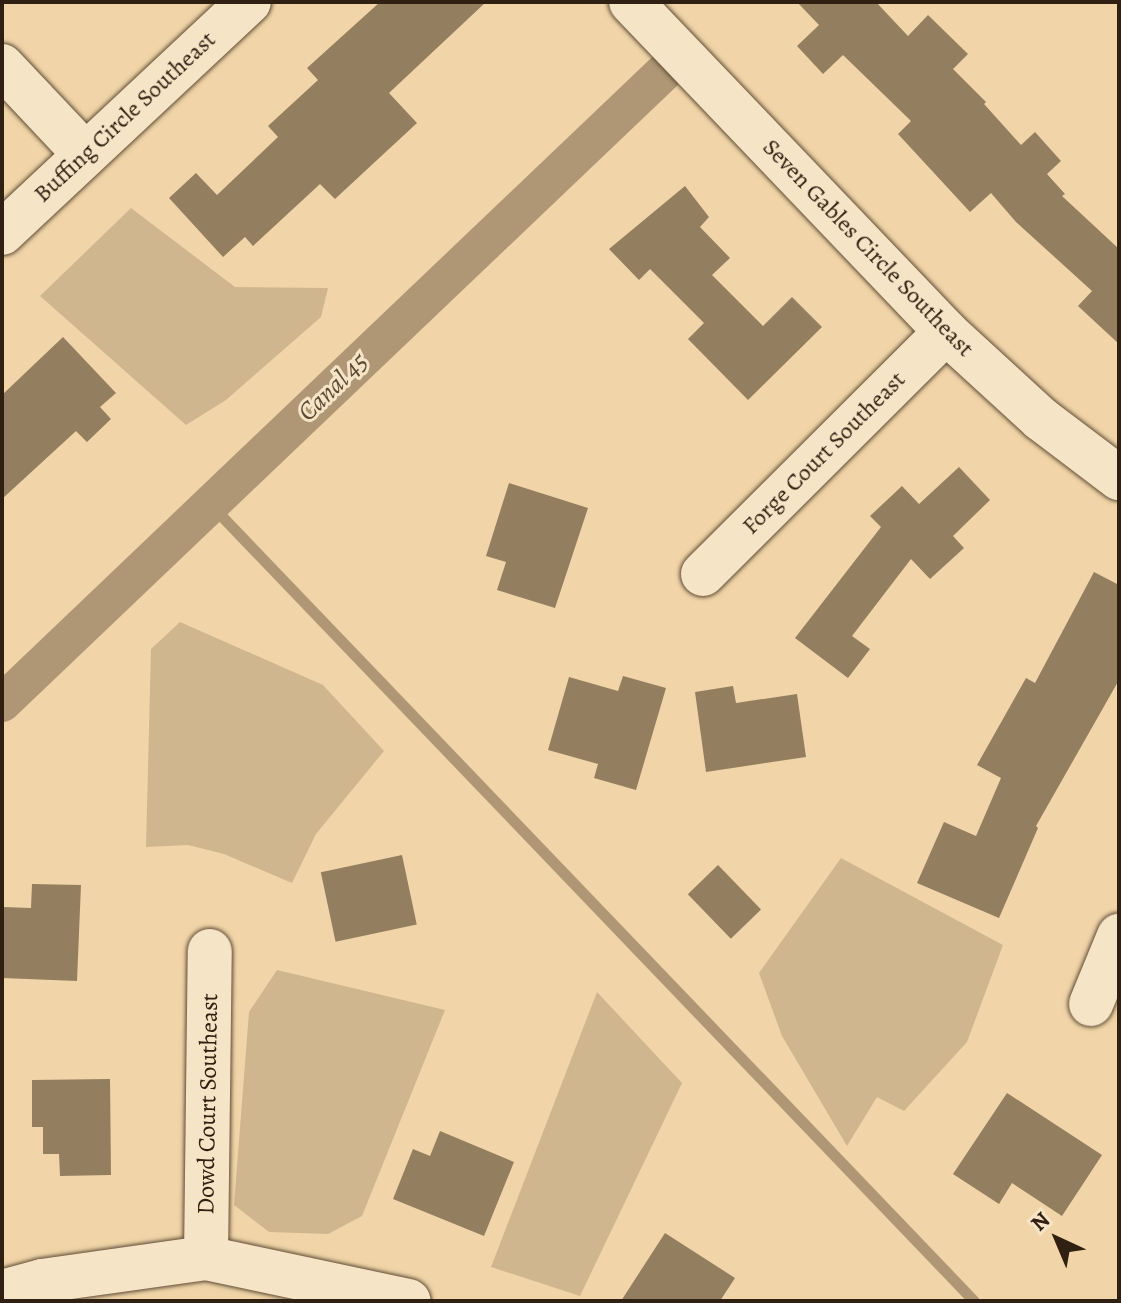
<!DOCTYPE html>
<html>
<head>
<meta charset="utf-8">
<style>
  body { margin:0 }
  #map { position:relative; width:1121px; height:1303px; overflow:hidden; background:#f1d5a8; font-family:Alegreya,serif }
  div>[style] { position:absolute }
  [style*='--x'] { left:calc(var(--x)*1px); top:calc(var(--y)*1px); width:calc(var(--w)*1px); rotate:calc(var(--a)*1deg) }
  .green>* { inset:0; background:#d0b68e }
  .stream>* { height:11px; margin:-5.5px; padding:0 5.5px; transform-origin:5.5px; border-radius:5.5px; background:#af9775 }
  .canal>* { height:38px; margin:-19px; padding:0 19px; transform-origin:19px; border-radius:19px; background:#af9775 }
  .building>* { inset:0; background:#947e60; transform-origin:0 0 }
  .roads { filter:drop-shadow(0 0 2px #604d37) drop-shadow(0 0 2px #604d37) }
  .minor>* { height:44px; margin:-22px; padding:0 22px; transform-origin:22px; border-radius:22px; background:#f6e4c6 }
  span { translate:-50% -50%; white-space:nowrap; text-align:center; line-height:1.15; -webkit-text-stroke:6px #f6e4c6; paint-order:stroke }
  .street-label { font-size:24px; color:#2f2011 }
  .water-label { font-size:26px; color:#5c4a34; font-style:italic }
  .frame { position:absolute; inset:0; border:4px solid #2f2011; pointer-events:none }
  .north { position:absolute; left:1017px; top:1199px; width:80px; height:80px; -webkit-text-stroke:6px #f6e4c6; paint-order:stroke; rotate:316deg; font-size:22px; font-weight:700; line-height:32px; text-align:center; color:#2f2011 }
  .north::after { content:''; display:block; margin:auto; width:28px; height:36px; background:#2f2011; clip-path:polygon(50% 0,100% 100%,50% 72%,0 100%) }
</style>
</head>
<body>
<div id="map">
  <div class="green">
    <div style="clip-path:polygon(131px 208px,235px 287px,328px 288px,321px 317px,226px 400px,186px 425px,40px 296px)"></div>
    <div style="clip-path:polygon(180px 622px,323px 685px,384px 751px,316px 834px,292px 883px,224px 854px,188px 845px,146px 847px,151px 649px)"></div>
    <div style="clip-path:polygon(841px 858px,1003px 945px,967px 1042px,904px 1111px,877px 1097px,847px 1146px,782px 1036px,759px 973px)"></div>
    <div style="clip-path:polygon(277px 970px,445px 1010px,362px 1216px,328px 1234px,269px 1232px,234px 1205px,249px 1012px)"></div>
    <div style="clip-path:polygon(597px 992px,682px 1083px,580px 1296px,491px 1267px)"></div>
  </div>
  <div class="stream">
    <div style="--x:210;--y:504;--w:1104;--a:46.21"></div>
  </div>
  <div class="canal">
    <div style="--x:2;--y:703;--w:915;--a:-43.63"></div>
  </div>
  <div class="building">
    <div style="clip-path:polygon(380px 2px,486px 2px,389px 93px,417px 123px,335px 199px,320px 184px,253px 246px,245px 237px,223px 257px,169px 198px,196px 173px,217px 195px,278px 137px,268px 126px,318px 80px,307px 68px)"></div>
    <div style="clip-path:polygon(797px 2px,876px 2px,908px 36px,928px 15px,968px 54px,953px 69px,986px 102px,984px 104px,1021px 145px,1035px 132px,1061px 161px,1047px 174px,1065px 194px,1062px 196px,1119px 249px,1119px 344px,1078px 306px,1092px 291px,1016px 222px,991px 193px,970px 212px,898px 134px,911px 121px,843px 55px,823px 74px,797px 46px,819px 25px)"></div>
    <div style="clip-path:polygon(685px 186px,709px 217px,700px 227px,730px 258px,712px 275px,763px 326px,792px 297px,822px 327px,748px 400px,688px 339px,704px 323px,650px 269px,639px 280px,609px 249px)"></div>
    <div style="clip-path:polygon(63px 337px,116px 393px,100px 407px,111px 419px,87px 442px,76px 431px,2px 499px,2px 395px)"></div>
    <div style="clip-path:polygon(959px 467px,990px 500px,953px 536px,964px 548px,930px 579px,911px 559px,852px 636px,870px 649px,848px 678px,795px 638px,881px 527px,870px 516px,902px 486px,919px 504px)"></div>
    <div style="clip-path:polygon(509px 483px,588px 508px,555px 608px,497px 590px,506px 562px,486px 556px)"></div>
    <div style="clip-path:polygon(1094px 572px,1119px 585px,1119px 680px,1036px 826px,1038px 828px,999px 918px,917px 883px,944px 822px,976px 836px,1001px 778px,977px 765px,1026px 678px,1035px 683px)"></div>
    <div style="clip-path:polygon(623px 676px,666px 688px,636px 790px,594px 778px,598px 764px,548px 750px,569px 677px,618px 691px)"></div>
    <div style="clip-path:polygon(733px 686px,736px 703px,797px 694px,806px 757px,706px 772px,695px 692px)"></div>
    <div style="left:402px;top:855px;width:71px;height:83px;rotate:78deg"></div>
    <div style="left:718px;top:865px;width:62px;height:42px;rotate:46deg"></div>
    <div style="clip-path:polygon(32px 884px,81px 885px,77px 981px,2px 978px,3px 907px,31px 908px)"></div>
    <div style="clip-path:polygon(110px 1079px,111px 1175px,60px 1176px,59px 1154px,43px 1154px,43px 1127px,32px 1127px,32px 1080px)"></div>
    <div style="clip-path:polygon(1007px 1093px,1102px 1155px,1062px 1216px,1012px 1183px,999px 1204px,953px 1174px)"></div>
    <div style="clip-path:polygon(440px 1131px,514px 1162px,484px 1236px,393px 1199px,413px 1149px,430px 1156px)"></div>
    <div style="clip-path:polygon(665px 1233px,735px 1278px,720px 1301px,621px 1301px)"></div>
  </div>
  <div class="roads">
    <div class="minor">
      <div style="--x:631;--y:2;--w:456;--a:46.3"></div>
      <div style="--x:946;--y:332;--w:129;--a:42.5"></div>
      <div style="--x:1041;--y:419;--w:98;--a:37.1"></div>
      <div style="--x:2;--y:66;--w:121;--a:46.7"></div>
      <div style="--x:2;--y:233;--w:338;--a:-43.1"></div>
      <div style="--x:703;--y:574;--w:343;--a:-44.9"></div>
      <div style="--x:1091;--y:1004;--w:74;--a:-67.6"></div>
      <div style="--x:206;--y:1258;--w:307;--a:-89.3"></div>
      <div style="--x:2;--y:1292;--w:41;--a:-15.4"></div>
      <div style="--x:42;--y:1281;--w:166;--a:-8"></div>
      <div style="--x:206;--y:1258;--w:207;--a:12"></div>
    </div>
  </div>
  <div class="street-label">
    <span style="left:125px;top:117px;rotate:-43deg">Buffing Circle Southeast</span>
    <span style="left:868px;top:248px;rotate:46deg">Seven Gables Circle Southeast</span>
    <span style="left:824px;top:453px;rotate:-45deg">Forge Court Southeast</span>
    <span style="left:208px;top:1104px;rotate:-89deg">Dowd Court Southeast</span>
  </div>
  <div class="water-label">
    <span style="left:333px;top:387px;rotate:-44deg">Canal 45</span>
  </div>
  <div class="frame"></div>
  <div class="north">N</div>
</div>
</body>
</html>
